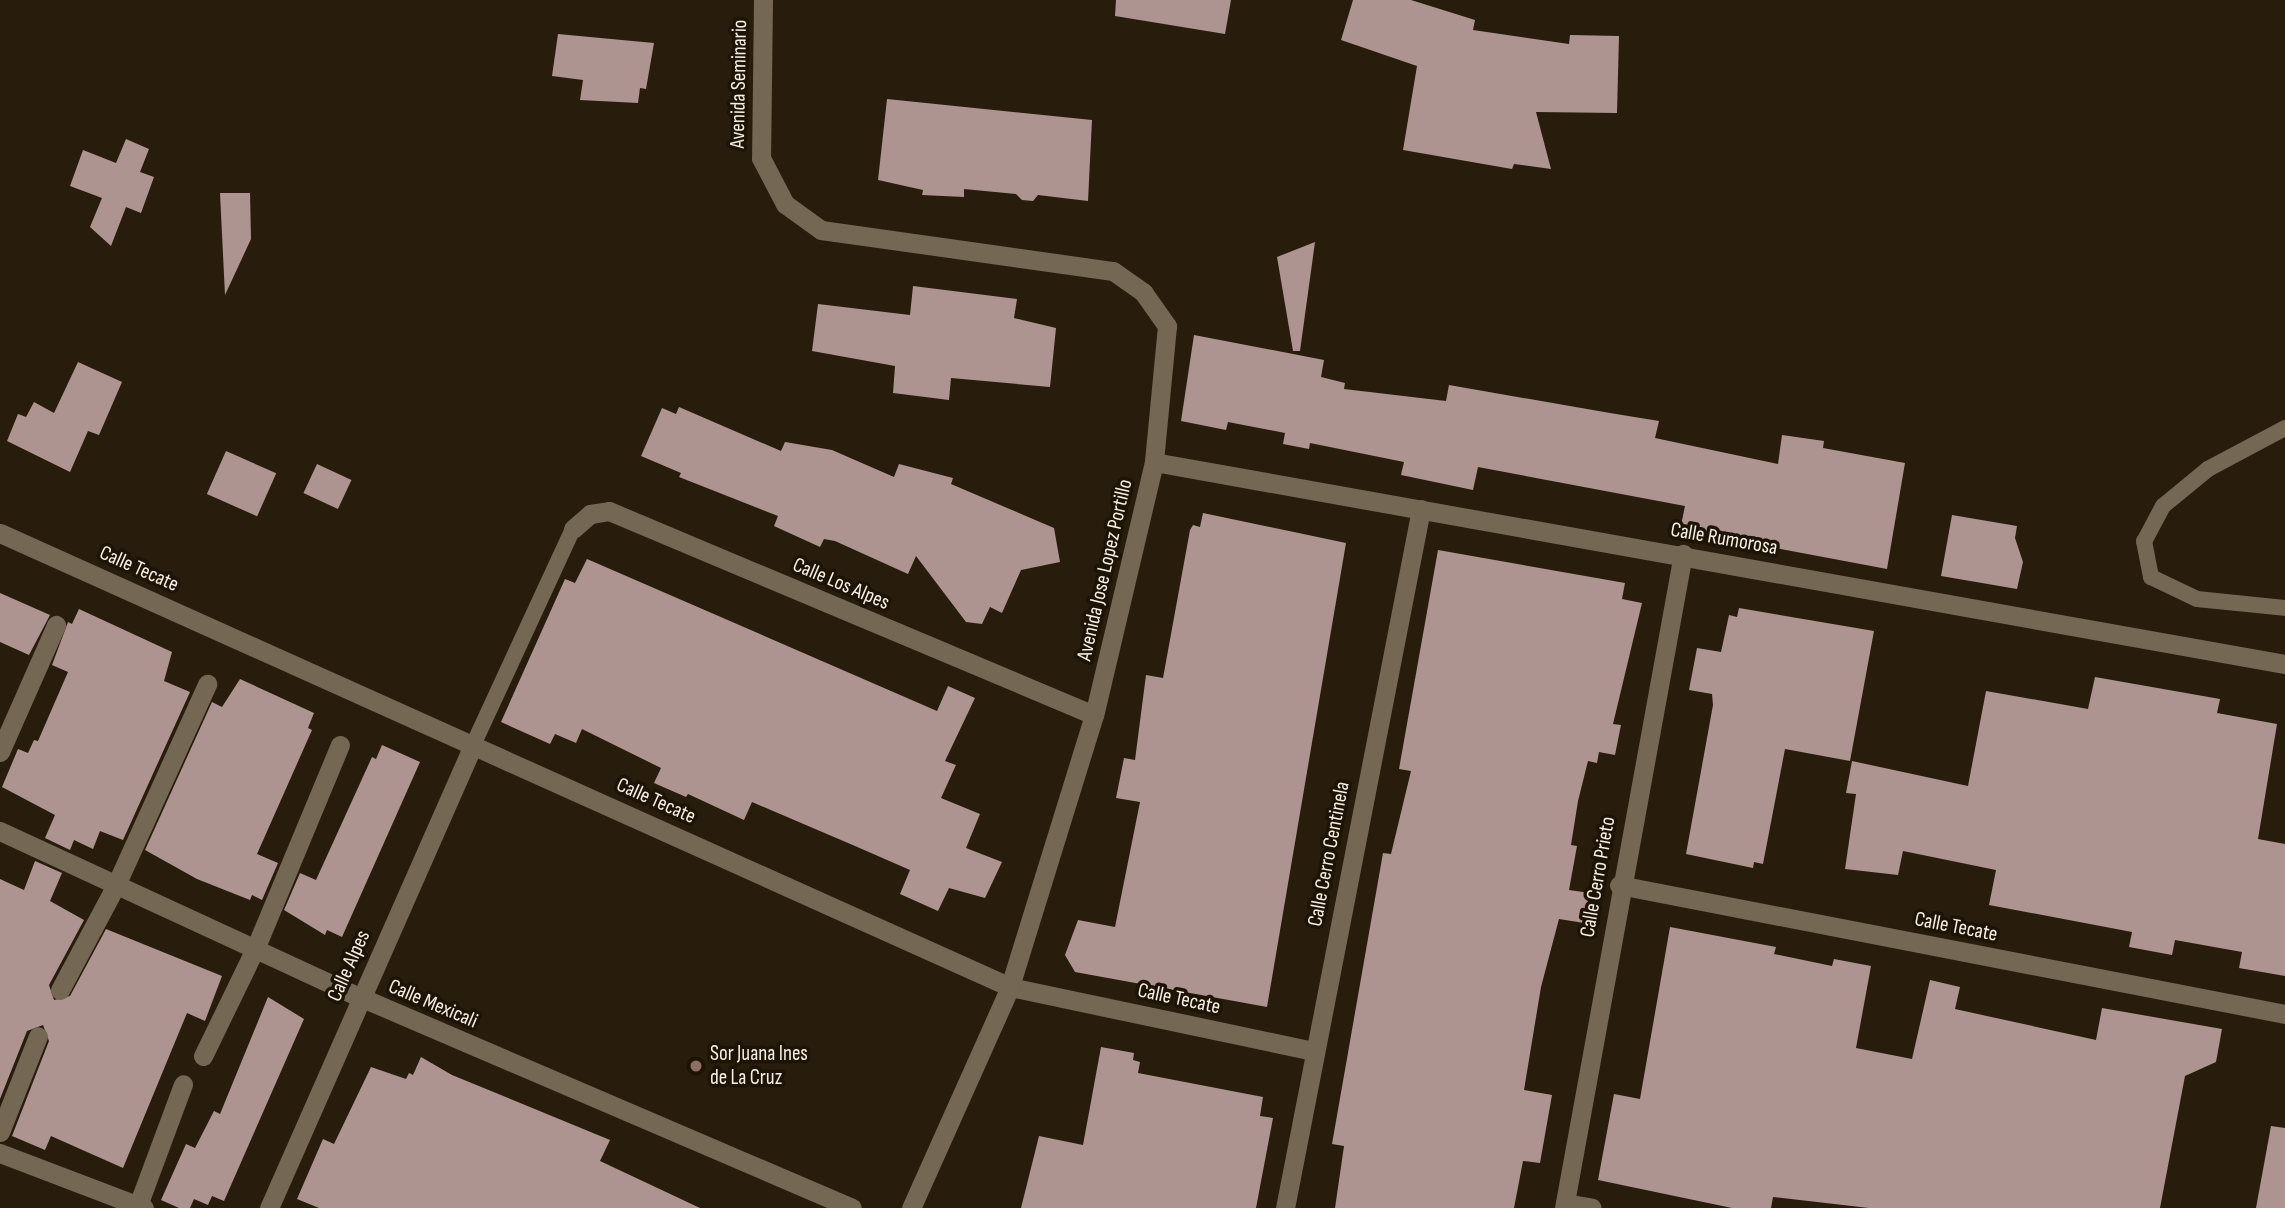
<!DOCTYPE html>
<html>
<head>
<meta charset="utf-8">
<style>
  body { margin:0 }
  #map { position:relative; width:2285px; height:1208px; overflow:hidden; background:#281d0d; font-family:"Sofia Sans Condensed",sans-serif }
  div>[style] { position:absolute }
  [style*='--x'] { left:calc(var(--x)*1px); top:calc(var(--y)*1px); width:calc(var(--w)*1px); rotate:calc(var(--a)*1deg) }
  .building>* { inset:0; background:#ae9490; transform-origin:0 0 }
  .service>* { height:16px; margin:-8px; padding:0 8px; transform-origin:8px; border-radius:8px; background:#746754 }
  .minor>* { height:19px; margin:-9.5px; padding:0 9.5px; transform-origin:9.5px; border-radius:9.5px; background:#746754 }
  .tertiary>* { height:19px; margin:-9.5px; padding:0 9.5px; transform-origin:9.5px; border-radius:9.5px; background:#746754 }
  .dots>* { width:19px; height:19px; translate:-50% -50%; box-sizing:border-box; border:4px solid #1e1405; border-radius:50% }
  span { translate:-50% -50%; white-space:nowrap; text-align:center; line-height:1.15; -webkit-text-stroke:7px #1e1405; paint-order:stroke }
  .street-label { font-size:21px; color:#f6efe5 }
  .poi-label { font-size:21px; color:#f6efe5 }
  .left { translate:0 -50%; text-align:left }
</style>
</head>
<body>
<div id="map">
  <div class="building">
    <div style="clip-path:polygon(1116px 0,1231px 0,1225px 34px,1115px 16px)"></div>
    <div style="clip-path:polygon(1353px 0,1411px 0,1475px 20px,1473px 30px,1569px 44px,1570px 35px,1619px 36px,1617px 113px,1536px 112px,1551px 169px,1514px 164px,1512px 169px,1403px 150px,1417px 66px,1341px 40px)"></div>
    <div style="clip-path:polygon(558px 34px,654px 43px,646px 89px,640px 88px,638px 103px,580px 100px,583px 80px,552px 76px)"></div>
    <div style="clip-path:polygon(887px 99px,1092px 120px,1088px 201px,1038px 195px,1033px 201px,1022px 200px,1016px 194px,964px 189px,964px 197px,922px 195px,923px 190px,878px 180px)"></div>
    <div style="clip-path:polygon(126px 139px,149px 149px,140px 172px,154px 177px,141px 213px,126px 207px,111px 246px,90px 227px,102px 198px,70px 186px,83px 150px,116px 163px)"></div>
    <div style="clip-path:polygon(220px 193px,250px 193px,251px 239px,225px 295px)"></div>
    <div style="clip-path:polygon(1315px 242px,1300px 351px,1293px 351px,1277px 257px)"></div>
    <div style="clip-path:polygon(913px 286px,1017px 299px,1014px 318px,1056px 328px,1050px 387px,951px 378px,949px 400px,893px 393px,895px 366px,812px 351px,818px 304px,910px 315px)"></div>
    <div style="clip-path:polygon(1194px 335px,1324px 360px,1321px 377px,1345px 383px,1344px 389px,1446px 401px,1449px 385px,1610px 413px,1659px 421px,1655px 438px,1778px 464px,1782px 435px,1824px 441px,1823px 448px,1905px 463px,1887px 569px,1680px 530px,1685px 506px,1478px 467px,1473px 490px,1401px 475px,1404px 462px,1310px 443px,1309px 449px,1283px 444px,1285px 433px,1228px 422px,1226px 430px,1181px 421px)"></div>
    <div style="clip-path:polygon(78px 362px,122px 382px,99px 435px,88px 431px,70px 472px,7px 441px,18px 414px,26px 417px,34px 402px,54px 413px)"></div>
    <div style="clip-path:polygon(679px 407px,781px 451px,785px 442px,832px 450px,894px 477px,899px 464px,953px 478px,951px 484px,1054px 528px,1060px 562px,1021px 570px,1002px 613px,990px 607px,982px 624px,966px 622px,916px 556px,908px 574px,835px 541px,824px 539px,820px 547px,774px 526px,778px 516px,679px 477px,681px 473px,641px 456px,662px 408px,676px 414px)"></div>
    <div style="left:226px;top:451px;width:55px;height:47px;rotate:24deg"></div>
    <div style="left:317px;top:464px;width:38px;height:32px;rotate:25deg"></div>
    <div style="clip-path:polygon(1203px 513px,1346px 543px,1267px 1007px,1075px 972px,1065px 955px,1078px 920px,1115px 927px,1140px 802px,1116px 798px,1124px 758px,1135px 760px,1146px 675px,1163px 678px,1190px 530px,1193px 525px,1200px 527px)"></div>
    <div style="clip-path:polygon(1952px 515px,2017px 526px,2015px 538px,2023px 562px,2017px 589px,1941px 576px)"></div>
    <div style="clip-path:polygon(1438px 550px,1625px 583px,1622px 599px,1642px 603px,1613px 724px,1621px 725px,1615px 755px,1599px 752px,1597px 763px,1588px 761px,1578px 801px,1571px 845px,1577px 846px,1569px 890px,1590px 893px,1584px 923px,1559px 919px,1541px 987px,1524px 1090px,1552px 1095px,1540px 1163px,1523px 1161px,1514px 1208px,1335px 1208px,1344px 1146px,1332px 1144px,1383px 853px,1391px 854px,1411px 771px,1399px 769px)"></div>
    <div style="clip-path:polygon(587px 559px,937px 711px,948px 686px,975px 698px,945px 761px,956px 765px,941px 798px,980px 814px,966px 848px,1002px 862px,985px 898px,949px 888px,938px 911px,900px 894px,910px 870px,855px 846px,752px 802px,744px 820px,688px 794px,686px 797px,654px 783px,661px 768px,582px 729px,576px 743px,555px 734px,550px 744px,501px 722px,565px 579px,575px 583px)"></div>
    <div style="clip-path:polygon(0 593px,50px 615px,29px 655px,0 642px)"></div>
    <div style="clip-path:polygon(1739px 608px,1874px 631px,1850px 761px,1785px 749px,1763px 864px,1754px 862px,1753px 868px,1686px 854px,1713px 705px,1712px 694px,1689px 690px,1697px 648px,1721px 652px,1729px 615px,1737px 617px)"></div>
    <div style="clip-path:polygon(79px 609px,172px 652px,164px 681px,190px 692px,123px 840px,100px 831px,93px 849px,74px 840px,70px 850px,45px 838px,55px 815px,2px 787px,18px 749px,28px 753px,34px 740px,38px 741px,68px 672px,52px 665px,68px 622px,72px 624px)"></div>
    <div style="clip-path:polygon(2095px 677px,2220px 699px,2217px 713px,2277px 724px,2258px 839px,2285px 844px,2285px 976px,2239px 968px,2242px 952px,2175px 940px,2172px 955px,2129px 947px,2132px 932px,1989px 905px,1996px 870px,1903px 851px,1898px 875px,1845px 869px,1856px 794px,1846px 793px,1852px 761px,1968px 786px,1986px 691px,2088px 709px)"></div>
    <div style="clip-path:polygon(240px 679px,314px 713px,308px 728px,312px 730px,257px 854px,278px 863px,262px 900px,252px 895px,250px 900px,197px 879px,145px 850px,212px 702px,222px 707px)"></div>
    <div style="clip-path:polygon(382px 745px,420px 762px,342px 937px,327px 930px,325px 935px,284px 910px,300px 873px,316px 880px,372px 757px,376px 759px)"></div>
    <div style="clip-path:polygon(35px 861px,62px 873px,50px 901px,84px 920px,49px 985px,54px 1000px,70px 996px,106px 929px,222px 976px,205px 1021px,187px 1013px,123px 1168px,51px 1136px,45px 1150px,12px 1136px,49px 1041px,43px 1025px,27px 1031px,0 1099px,0 879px,24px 890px)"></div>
    <div style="clip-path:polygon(1670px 927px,1776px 947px,1774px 954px,1832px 966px,1834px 959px,1871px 966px,1856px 1048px,1912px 1059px,1930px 980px,1960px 987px,1955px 1009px,2096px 1040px,2102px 1008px,2222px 1029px,2216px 1062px,2185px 1076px,2160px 1208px,1869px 1208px,1773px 1197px,1771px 1208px,1732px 1208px,1598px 1180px,1614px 1094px,1640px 1099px)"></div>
    <div style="clip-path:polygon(268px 997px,304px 1019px,224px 1201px,212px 1196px,208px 1205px,194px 1199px,190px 1208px,179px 1208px,161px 1200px,186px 1144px,195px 1148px,214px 1111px,220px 1114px)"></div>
    <div style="clip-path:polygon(1101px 1047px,1134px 1053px,1133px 1060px,1140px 1062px,1138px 1073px,1263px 1097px,1260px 1116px,1273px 1118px,1256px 1208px,1021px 1208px,1039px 1136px,1083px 1145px)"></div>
    <div style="clip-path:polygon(421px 1057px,452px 1075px,610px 1140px,600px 1161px,700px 1208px,319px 1208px,297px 1199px,323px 1139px,334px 1144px,371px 1067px,406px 1079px,409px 1073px,413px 1075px)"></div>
    <div style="clip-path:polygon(2271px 1126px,2285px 1128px,2285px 1208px,2256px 1208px)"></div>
  </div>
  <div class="service">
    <div style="--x:2285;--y:428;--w:87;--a:152"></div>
    <div style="--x:2208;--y:469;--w:58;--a:140.6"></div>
    <div style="--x:2163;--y:506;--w:40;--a:118"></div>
    <div style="--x:2144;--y:541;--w:37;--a:79"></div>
    <div style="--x:2151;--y:577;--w:51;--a:25.6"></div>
    <div style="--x:2197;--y:599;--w:88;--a:5.8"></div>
    <div style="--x:474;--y:743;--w:236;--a:-65.2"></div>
  </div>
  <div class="minor">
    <div style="--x:1154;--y:462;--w:1149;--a:10.13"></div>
    <div style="--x:573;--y:529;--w:23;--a:-41"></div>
    <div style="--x:590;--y:514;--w:19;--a:-9"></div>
    <div style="--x:609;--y:511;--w:526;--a:22.81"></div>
    <div style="--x:0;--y:533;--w:1107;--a:24.2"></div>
    <div style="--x:1010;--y:987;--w:310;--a:11.9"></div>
    <div style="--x:0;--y:752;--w:139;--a:-66.2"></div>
    <div style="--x:0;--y:831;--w:396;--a:24.8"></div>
    <div style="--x:360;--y:997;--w:535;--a:23.21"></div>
    <div style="--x:1619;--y:885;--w:678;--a:10.96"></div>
    <div style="--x:60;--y:990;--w:119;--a:-61.9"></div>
    <div style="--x:116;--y:885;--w:221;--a:-65.6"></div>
    <div style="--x:203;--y:1056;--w:119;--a:-64.1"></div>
    <div style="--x:255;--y:949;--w:221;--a:-67.4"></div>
    <div style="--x:0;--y:1132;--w:103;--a:-68.4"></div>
    <div style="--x:0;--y:1153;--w:154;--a:20.9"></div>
    <div style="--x:1565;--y:1203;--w:27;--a:10"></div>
    <div style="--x:137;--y:1208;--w:132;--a:-69.6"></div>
    <div style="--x:269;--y:1208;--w:508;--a:-66.21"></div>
    <div style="--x:1285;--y:1208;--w:712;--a:-78.99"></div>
    <div style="--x:1564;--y:1208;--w:665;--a:-79.69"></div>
  </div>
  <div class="tertiary">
    <div style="--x:763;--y:0;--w:158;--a:90.7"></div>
    <div style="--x:761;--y:158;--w:52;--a:62.4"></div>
    <div style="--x:785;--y:204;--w:44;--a:35.8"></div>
    <div style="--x:821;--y:230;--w:295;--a:8"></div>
    <div style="--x:1113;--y:271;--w:37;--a:35"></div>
    <div style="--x:1143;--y:292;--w:42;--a:54.8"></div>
    <div style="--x:1167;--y:326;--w:137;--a:95.5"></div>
    <div style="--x:1154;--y:462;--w:260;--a:103.3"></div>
    <div style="--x:1094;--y:715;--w:285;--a:107.2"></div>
    <div style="--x:1010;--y:987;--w:242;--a:114.1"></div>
  </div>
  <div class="dots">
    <div style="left:696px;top:1066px;background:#8d6e63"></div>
  </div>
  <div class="street-label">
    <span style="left:739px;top:84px;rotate:-89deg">Avenida Seminario</span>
    <span style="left:1724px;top:539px;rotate:10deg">Calle Rumorosa</span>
    <span style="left:139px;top:569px;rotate:24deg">Calle Tecate</span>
    <span style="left:1105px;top:570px;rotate:-77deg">Avenida Jose Lopez Portillo</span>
    <span style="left:841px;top:584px;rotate:23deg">Calle Los Alpes</span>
    <span style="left:656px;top:801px;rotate:24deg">Calle Tecate</span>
    <span style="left:1329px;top:854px;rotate:-79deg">Calle Cerro Centinela</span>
    <span style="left:1598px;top:877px;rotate:-80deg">Calle Cerro Prieto</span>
    <span style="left:1956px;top:927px;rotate:11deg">Calle Tecate</span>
    <span style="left:349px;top:966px;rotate:-66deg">Calle Alpes</span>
    <span style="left:1179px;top:999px;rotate:12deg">Calle Tecate</span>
    <span style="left:433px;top:1004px;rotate:23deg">Calle Mexicali</span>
  </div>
  <div class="poi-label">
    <span class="left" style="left:710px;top:1066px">Sor Juana Ines<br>de La Cruz</span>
  </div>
</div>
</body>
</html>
